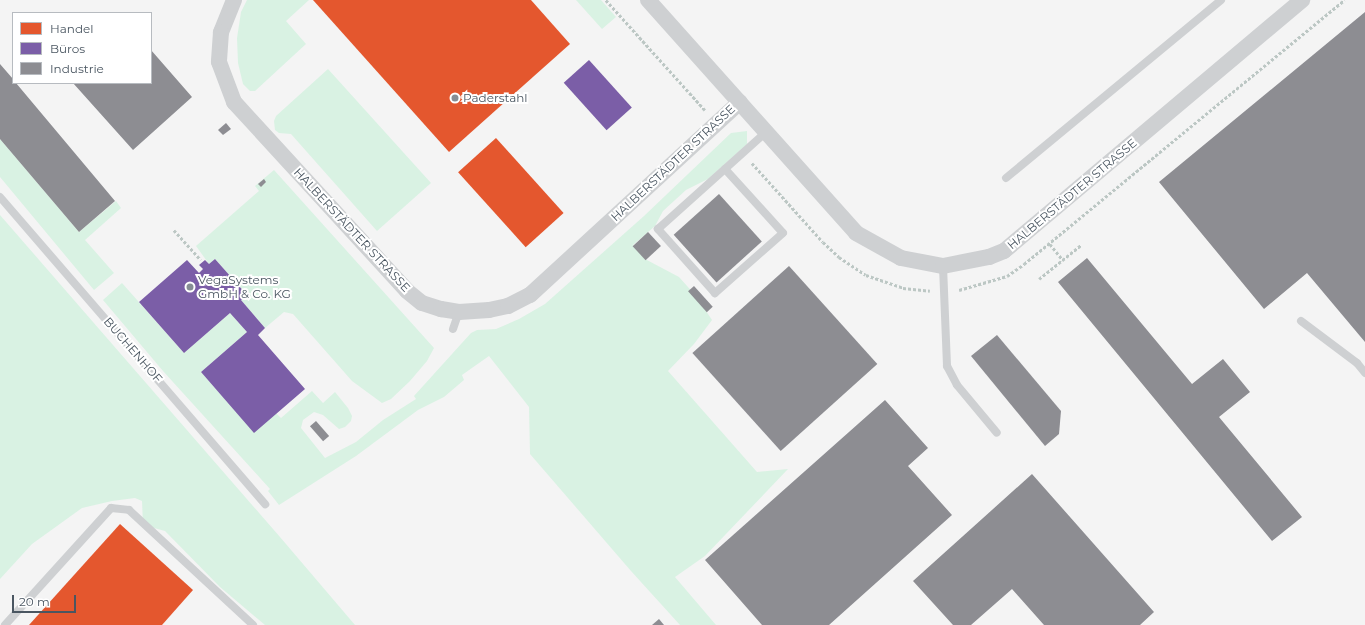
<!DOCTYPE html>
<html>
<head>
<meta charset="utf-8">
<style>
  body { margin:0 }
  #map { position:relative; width:1365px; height:625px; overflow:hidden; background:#f4f4f4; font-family:Montserrat,sans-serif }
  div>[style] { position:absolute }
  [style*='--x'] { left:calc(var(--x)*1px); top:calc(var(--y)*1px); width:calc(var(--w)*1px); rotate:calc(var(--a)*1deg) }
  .green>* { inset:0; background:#d9f2e3 }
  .shops>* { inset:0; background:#e4572e; transform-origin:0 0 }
  .offices>* { inset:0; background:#7b5ea7; transform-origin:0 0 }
  .industry>* { inset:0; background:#8d8d92; transform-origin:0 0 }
  .path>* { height:2.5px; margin-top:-1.25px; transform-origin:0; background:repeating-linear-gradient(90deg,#bcc7c4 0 3px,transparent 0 5px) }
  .lane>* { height:8px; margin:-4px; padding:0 4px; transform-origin:4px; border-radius:4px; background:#ced0d2 }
  .street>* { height:16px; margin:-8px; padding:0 8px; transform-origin:8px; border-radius:8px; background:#ced0d2 }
  .dots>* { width:11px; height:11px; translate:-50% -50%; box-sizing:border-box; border:2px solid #fff; border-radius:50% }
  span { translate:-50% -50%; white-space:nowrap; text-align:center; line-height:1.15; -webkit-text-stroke:4px #fff; paint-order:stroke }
  .poi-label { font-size:12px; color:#4a5661 }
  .left { translate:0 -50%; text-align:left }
  .street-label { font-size:12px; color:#4a5661 }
  .legend { position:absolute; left:12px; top:12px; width:140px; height:72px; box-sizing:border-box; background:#fff; border:1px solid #b7bbc0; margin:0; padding:5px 7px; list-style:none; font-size:12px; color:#4a5661 }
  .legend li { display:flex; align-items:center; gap:8px; height:20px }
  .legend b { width:20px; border:1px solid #b7bbc0 }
  .scale { position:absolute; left:12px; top:595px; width:64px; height:18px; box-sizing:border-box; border:2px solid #4a5661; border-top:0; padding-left:5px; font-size:12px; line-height:14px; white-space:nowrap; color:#4a5661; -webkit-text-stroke:3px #fff; paint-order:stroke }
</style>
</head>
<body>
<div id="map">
  <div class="green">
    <div style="clip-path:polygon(247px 0,309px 0,286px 21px,306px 44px,255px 91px,250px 91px,243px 84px,238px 63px,237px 38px,241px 12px)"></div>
    <div style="clip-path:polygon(576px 0,601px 0,616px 17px,602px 29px)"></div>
    <div style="clip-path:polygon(328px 69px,431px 183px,377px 231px,291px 134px,279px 133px,275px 130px,274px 121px,276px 116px)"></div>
    <div style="clip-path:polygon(747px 131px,747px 144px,708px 179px,686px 190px,663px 211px,655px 226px,633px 245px,645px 259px,679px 277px,696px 296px,712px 320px,694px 344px,668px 371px,757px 472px,788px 469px,705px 556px,675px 577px,716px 625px,680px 625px,631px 571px,530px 454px,529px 407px,489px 356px,462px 375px,464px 380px,444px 397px,418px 410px,356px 456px,279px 505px,268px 491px,270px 489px,163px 371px,103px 300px,122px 283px,184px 353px,230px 313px,247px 332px,201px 372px,254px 432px,276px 413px,281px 418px,312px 391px,323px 403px,335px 392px,348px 408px,352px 416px,351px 421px,345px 427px,339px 429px,323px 415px,314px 412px,303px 420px,301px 428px,325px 458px,356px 442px,383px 420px,416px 399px,414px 396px,471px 333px,477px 341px,471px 333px,477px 330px,496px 329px,519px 319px,545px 304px,644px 216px,731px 133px)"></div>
    <div style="clip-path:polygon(0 139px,79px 232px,116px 201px,121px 208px,85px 240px,114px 273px,94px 290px,0 177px)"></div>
    <div style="clip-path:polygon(274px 170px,434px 348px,427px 361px,410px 381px,391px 399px,382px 403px,352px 381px,293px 314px,284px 312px,265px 328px,241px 300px,247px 295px,215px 259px,209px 264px,196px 246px,259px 191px,255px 186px)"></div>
    <div style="clip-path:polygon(0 215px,280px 537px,355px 625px,265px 625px,220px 587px,165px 531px,143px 525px,142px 501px,135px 498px,112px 501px,82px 508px,32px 544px,0 579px)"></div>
  </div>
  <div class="shops">
    <div style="clip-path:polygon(313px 0,531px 0,570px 44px,449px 152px)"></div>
    <div style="left:496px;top:138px;width:101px;height:51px;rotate:48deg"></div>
    <div style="clip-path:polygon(120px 524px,193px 590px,162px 625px,29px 625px)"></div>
  </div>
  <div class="offices">
    <div style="left:589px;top:60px;width:64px;height:34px;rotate:48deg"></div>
    <div style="clip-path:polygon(215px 259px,247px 295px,241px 300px,265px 328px,258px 335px,305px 389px,254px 433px,201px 372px,247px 332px,230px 313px,184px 353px,139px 302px,187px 260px,199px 273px,203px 269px,199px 265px,205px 260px,209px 264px)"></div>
  </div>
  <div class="industry">
    <div style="clip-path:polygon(1365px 12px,1365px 342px,1307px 273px,1264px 309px,1159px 182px)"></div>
    <div style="clip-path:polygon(151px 50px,192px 97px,133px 150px,73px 83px,151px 83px)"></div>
    <div style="clip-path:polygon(0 64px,13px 79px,13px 83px,16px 83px,115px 201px,79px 232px,0 139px)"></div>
    <div style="clip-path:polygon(226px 123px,231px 129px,223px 135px,218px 130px)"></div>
    <div style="clip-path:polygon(264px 179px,266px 182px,261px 187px,258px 184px)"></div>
    <div style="left:719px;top:194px;width:64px;height:61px;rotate:48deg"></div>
    <div style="left:648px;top:232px;width:19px;height:21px;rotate:47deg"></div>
    <div style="clip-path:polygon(1087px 258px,1192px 384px,1223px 359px,1250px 392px,1219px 417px,1302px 517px,1272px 541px,1058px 282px)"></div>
    <div style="left:789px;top:266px;width:132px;height:130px;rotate:48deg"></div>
    <div style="left:694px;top:286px;width:28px;height:8px;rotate:48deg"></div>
    <div style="clip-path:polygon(997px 335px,1061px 411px,1059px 434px,1045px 446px,971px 356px)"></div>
    <div style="clip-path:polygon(885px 400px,928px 448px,908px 466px,952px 515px,829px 625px,762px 625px,705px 560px)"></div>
    <div style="left:316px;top:421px;width:20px;height:8px;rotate:49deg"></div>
    <div style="clip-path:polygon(1032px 474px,1154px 612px,1140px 625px,1044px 625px,1012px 589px,971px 625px,953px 625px,913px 581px)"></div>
    <div style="clip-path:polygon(659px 619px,664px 625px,652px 625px)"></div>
  </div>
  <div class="path">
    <div style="--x:606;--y:0;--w:148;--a:48"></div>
    <div style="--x:752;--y:163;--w:106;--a:48.1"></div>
    <div style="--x:823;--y:242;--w:22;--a:43"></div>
    <div style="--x:839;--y:257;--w:32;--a:34"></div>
    <div style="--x:866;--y:275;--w:39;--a:19"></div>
    <div style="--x:903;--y:288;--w:27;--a:6"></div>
    <div style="--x:174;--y:230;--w:40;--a:48"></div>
    <div style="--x:1050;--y:244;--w:21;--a:51"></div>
    <div style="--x:1039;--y:279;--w:54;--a:-39"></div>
    <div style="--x:959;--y:290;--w:50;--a:-16.3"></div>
    <div style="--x:1007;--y:276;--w:21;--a:-35"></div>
    <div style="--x:1024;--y:264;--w:415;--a:-39.5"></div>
  </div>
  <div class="lane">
    <div style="--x:725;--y:169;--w:86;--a:47.8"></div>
    <div style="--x:783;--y:233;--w:91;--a:138.6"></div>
    <div style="--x:715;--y:293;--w:86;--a:-131.7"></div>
    <div style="--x:658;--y:229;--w:145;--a:-41.9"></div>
    <div style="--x:1006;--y:178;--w:279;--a:-39.6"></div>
    <div style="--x:0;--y:197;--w:406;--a:49.2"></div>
    <div style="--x:943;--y:266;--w:100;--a:87.7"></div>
    <div style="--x:947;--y:366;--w:21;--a:62"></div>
    <div style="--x:957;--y:385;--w:62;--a:50.2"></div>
    <div style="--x:1301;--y:321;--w:70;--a:36.9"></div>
    <div style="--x:1357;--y:363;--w:13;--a:51"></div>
    <div style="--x:453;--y:329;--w:18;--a:-71"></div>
    <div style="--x:5;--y:625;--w:158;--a:-47.8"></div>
    <div style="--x:111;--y:508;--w:18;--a:6"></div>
    <div style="--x:129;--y:510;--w:169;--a:42.8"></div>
  </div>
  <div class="street">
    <div style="--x:234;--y:0;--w:35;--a:112"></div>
    <div style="--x:221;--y:32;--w:30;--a:94"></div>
    <div style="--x:219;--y:62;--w:43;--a:69.4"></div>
    <div style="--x:234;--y:102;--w:256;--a:47.5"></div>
    <div style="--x:407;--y:291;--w:19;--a:39"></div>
    <div style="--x:422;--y:303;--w:20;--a:18"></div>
    <div style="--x:441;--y:309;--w:18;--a:9"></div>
    <div style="--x:459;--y:312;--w:30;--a:-4"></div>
    <div style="--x:489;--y:310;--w:19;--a:-12"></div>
    <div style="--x:508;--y:306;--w:25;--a:-27"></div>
    <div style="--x:530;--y:295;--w:285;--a:-42.6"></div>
    <div style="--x:648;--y:0;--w:312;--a:48.2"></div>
    <div style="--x:856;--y:233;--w:51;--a:29.1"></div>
    <div style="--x:901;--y:258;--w:43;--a:10.8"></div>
    <div style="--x:943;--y:266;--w:47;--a:-11.1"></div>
    <div style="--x:989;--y:257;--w:16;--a:-22"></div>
    <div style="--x:1004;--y:251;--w:390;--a:-40.1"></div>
  </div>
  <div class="dots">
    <div style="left:455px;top:98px;background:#868d94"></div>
    <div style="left:190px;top:287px;background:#868d94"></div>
  </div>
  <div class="poi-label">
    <span class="left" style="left:463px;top:98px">Paderstahl</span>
    <span class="left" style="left:198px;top:287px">VegaSystems<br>GmbH &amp; Co. KG</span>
  </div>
  <div class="street-label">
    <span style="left:673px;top:163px;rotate:-43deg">HALBERSTÄDTER STRASSE</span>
    <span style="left:1072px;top:194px;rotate:-40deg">HALBERSTÄDTER STRASSE</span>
    <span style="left:352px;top:230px;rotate:47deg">HALBERSTÄDTER STRASSE</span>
    <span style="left:133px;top:350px;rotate:49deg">BUCHENHOF</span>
  </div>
  <ul class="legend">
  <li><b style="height:11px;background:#e4572e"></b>Handel</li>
  <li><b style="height:11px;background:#7b5ea7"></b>Büros</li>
  <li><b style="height:11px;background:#8d8d92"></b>Industrie</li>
  </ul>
  <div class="scale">20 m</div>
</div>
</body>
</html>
